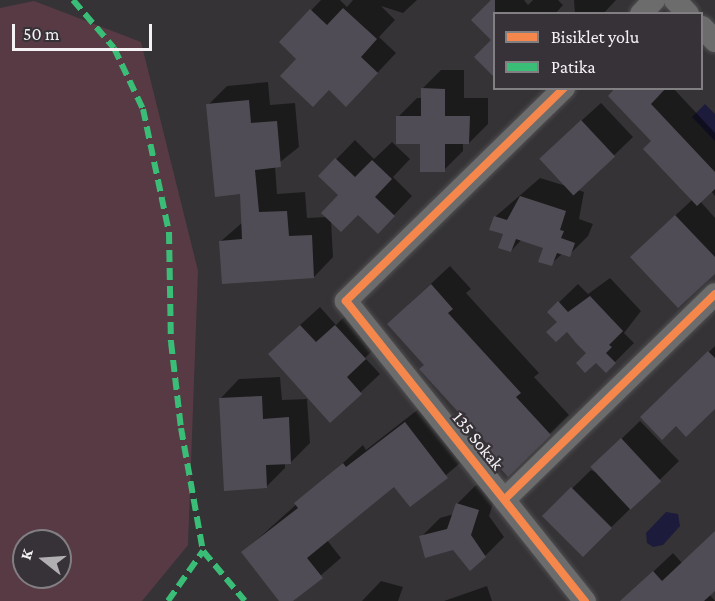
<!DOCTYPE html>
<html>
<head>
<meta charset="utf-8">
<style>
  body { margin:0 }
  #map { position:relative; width:715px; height:601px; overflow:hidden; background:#353336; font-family:"Crimson Pro",serif }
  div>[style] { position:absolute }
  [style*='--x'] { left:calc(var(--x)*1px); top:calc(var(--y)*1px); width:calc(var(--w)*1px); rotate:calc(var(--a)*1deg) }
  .green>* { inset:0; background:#583a45 }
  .water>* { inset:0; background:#1d1b3b }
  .shadow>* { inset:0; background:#0007 }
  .building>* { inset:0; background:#504c55; transform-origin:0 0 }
  .roads { filter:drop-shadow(0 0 2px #514f51) drop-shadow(0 0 2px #514f51) }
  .minor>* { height:22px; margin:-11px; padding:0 11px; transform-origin:11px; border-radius:11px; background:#6d6c6d }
  .quiet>* { height:6px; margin-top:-3px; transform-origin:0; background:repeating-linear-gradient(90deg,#3abd76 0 12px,transparent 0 18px) }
  .cycleway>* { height:8px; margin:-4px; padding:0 4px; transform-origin:4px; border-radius:4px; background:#f5874c }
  span { translate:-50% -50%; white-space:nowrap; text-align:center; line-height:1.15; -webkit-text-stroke:4.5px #363237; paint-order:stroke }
  .street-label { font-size:18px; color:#f5f2f5 }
  .legend { position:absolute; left:493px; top:12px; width:210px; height:78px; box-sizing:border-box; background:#363237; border:2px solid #827f83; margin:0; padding:8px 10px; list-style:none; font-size:18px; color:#f5f2f5 }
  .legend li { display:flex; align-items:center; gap:12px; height:30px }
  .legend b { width:30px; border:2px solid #827f83 }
  .north { position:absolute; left:12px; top:529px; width:60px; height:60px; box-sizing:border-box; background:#363237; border:2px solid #827f83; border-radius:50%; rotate:287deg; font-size:16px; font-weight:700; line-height:24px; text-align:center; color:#f5f2f5 }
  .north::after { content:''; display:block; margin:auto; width:21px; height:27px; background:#b2afb2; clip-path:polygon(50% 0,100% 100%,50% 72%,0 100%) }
  .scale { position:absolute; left:12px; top:24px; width:140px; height:27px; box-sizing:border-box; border:3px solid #f5f2f5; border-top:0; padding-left:8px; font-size:18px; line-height:21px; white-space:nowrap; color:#f5f2f5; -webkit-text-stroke:4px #363237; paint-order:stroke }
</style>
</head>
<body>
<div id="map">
  <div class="green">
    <div style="clip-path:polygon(evenodd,34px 1px,141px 42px,198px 271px,188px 545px,142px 601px,0 601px,0 8px,34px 1px,24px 541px,60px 541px,60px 577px,24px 577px,24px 541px)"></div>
  </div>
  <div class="water">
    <div style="clip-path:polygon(705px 104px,715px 114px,715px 141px,692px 117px)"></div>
    <div style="clip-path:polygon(666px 512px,678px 514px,680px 526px,663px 545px,653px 547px,647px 543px,646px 533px)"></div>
  </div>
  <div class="shadow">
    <div style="clip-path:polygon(321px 0,340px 0,347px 7px,353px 0,417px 0,403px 13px,381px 6px,395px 20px,379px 37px,396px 53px,365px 86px,298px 58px,281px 42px)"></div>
    <div style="clip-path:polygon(494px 0,524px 0,528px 5px,533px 0,558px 0,563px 5px,555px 14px,494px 14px,493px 40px)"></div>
    <div style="clip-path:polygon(574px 0,616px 0,603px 14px,575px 14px)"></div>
    <div style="clip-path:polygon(441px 70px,464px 70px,464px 98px,488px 98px,488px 124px,469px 143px,463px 143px,463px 151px,444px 170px,398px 117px,417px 98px,422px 98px,422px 89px)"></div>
    <div style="clip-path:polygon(268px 82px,270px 105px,295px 103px,299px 147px,275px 166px,277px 194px,305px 192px,307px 218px,327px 217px,340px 195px,320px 176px,355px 140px,374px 159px,392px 142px,410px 159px,393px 177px,412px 196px,378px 232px,358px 213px,331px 220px,333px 257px,314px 277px,221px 241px,243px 222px,241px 193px,208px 105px,227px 86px)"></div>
    <div style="clip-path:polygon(617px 88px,673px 88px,715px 133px,715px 196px,711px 191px,700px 201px,715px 218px,715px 272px,651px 238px,693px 199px)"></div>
    <div style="clip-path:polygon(601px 103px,633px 137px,578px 190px,584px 192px,579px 219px,593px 224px,588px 236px,569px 255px,563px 253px,551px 264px,545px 247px,522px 239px,511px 251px,504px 233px,491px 229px,496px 216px,540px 178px,566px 186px,560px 140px)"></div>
    <div style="clip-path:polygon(450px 266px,471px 289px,466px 293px,539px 373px,534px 377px,569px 415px,508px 475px,493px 447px,426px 365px,408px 305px)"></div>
    <div style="clip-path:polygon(610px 278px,641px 311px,624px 333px,634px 343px,606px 371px,549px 312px,578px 284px,588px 294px)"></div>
    <div style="clip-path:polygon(320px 307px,336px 325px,354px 307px,384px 339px,365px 358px,380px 374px,330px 421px,289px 335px)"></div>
    <div style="clip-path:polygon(715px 346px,715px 407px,676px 424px,642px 417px)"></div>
    <div style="clip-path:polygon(280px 377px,282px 400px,307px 399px,310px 443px,291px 462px,285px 462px,285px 468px,266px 487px,220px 399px,239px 379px)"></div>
    <div style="clip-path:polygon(425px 404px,466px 458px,411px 505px,394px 485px,327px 540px,341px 558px,291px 601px,281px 601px,243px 552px,363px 445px,366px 450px)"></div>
    <div style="clip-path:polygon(640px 421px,679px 461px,583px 555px,544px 516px,591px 470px,600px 474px,612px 448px)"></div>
    <div style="clip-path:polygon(476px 485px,497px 491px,489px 516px,504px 537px,485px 556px,421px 537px,440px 518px,454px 514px,457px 504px)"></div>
    <div style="clip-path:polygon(715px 532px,715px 589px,709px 594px,715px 601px,622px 601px,673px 553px,682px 563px)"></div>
    <div style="clip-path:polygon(381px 581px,403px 587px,398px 601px,362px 601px)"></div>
    <div style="clip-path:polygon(487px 586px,492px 601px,444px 601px)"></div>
  </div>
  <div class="building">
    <div style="clip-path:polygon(491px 0,495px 0,495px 78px,474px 57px,491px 40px,471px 20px)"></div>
    <div style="clip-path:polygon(343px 8px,377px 39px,361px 57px,378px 73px,346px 107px,329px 90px,313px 107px,280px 76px,296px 59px,279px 42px,310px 9px,327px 25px)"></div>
    <div style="clip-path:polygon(421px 88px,445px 89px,445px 116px,470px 116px,469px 144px,445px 144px,445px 172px,420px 172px,420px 144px,396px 144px,396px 116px,421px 116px)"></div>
    <div style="clip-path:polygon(615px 88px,666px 88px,651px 104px,715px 172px,715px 189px,697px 206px,643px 149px,651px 141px,608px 96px)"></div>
    <div style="clip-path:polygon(249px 100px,251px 123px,277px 121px,281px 167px,255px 170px,259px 212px,287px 211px,289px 236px,312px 235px,314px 278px,222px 284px,219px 241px,242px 239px,240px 194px,215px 197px,206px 104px)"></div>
    <div style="left:581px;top:120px;width:50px;height:57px;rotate:47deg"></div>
    <div style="clip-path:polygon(335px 158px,355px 177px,372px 160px,392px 179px,375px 197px,395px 216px,378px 234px,358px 215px,341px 232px,321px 213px,338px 195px,318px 176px)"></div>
    <div style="clip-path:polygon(520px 196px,566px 211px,560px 230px,564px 231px,561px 238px,575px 243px,570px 257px,557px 253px,552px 266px,538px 262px,543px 248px,516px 239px,511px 252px,498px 248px,503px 234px,489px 230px,494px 216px,507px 220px)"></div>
    <div style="clip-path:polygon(675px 215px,715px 257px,715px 274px,678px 308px,630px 257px)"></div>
    <div style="clip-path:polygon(431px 284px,453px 309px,448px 313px,521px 393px,516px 397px,551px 435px,508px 477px,486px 452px,491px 448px,419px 369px,424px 365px,387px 324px)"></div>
    <div style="clip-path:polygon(590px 296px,623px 331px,609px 345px,612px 347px,606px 353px,616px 363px,606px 373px,596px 363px,585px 373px,576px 363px,586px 353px,576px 343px,567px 332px,556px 342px,546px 332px,557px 322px,547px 312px,558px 301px,568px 312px)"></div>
    <div style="clip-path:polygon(300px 325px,316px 342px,335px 325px,366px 359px,347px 377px,362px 394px,330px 423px,268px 354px)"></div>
    <div style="clip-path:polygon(708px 351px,715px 358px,715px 409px,686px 437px,676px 426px,662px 440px,640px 417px)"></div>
    <div style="clip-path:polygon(262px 396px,263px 419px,289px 417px,291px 464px,266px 465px,267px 488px,224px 491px,219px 398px)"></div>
    <div style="clip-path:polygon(405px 422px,448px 478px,410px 507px,394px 487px,307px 558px,323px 578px,293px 601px,279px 601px,241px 552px,298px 508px,294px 503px,343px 463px,346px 467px)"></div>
    <div style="left:621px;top:438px;width:59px;height:42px;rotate:47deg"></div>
    <div style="left:571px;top:487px;width:58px;height:41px;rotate:45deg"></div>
    <div style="clip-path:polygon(456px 503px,479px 510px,471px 535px,486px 557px,470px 571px,453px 550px,425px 558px,419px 536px,447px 529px)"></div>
    <div style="clip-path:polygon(715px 531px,715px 591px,704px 601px,620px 601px,653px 571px,662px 581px)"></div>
  </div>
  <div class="roads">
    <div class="minor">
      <div style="--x:675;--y:0;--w:19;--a:47"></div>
      <div style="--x:641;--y:14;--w:19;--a:-47"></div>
      <div style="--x:702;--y:27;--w:19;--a:47"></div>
      <div style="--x:564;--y:88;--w:305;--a:135.7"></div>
      <div style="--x:346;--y:301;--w:384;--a:51.5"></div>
      <div style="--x:505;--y:499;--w:293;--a:-44.3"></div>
    </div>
  </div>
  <div class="quiet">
    <div style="--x:73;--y:0;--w:63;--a:49.5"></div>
    <div style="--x:114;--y:48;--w:68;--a:64.6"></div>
    <div style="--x:143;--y:109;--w:126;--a:78.1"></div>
    <div style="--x:169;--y:232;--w:110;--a:89"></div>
    <div style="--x:171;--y:342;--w:87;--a:83.4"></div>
    <div style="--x:181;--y:428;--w:125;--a:79.9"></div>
    <div style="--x:203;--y:551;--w:65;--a:50"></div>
    <div style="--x:168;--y:601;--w:61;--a:-55"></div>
  </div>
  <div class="cycleway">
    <div style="--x:564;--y:88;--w:305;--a:135.7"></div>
    <div style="--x:346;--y:301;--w:384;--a:51.5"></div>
    <div style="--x:505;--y:499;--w:293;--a:-44.3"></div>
  </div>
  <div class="street-label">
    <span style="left:478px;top:441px;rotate:51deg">135 Sokak</span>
  </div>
  <ul class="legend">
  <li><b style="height:8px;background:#f5874c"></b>Bisiklet yolu</li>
  <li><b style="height:8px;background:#3abd76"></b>Patika</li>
  </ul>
  <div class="north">K</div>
  <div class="scale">50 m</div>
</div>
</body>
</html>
